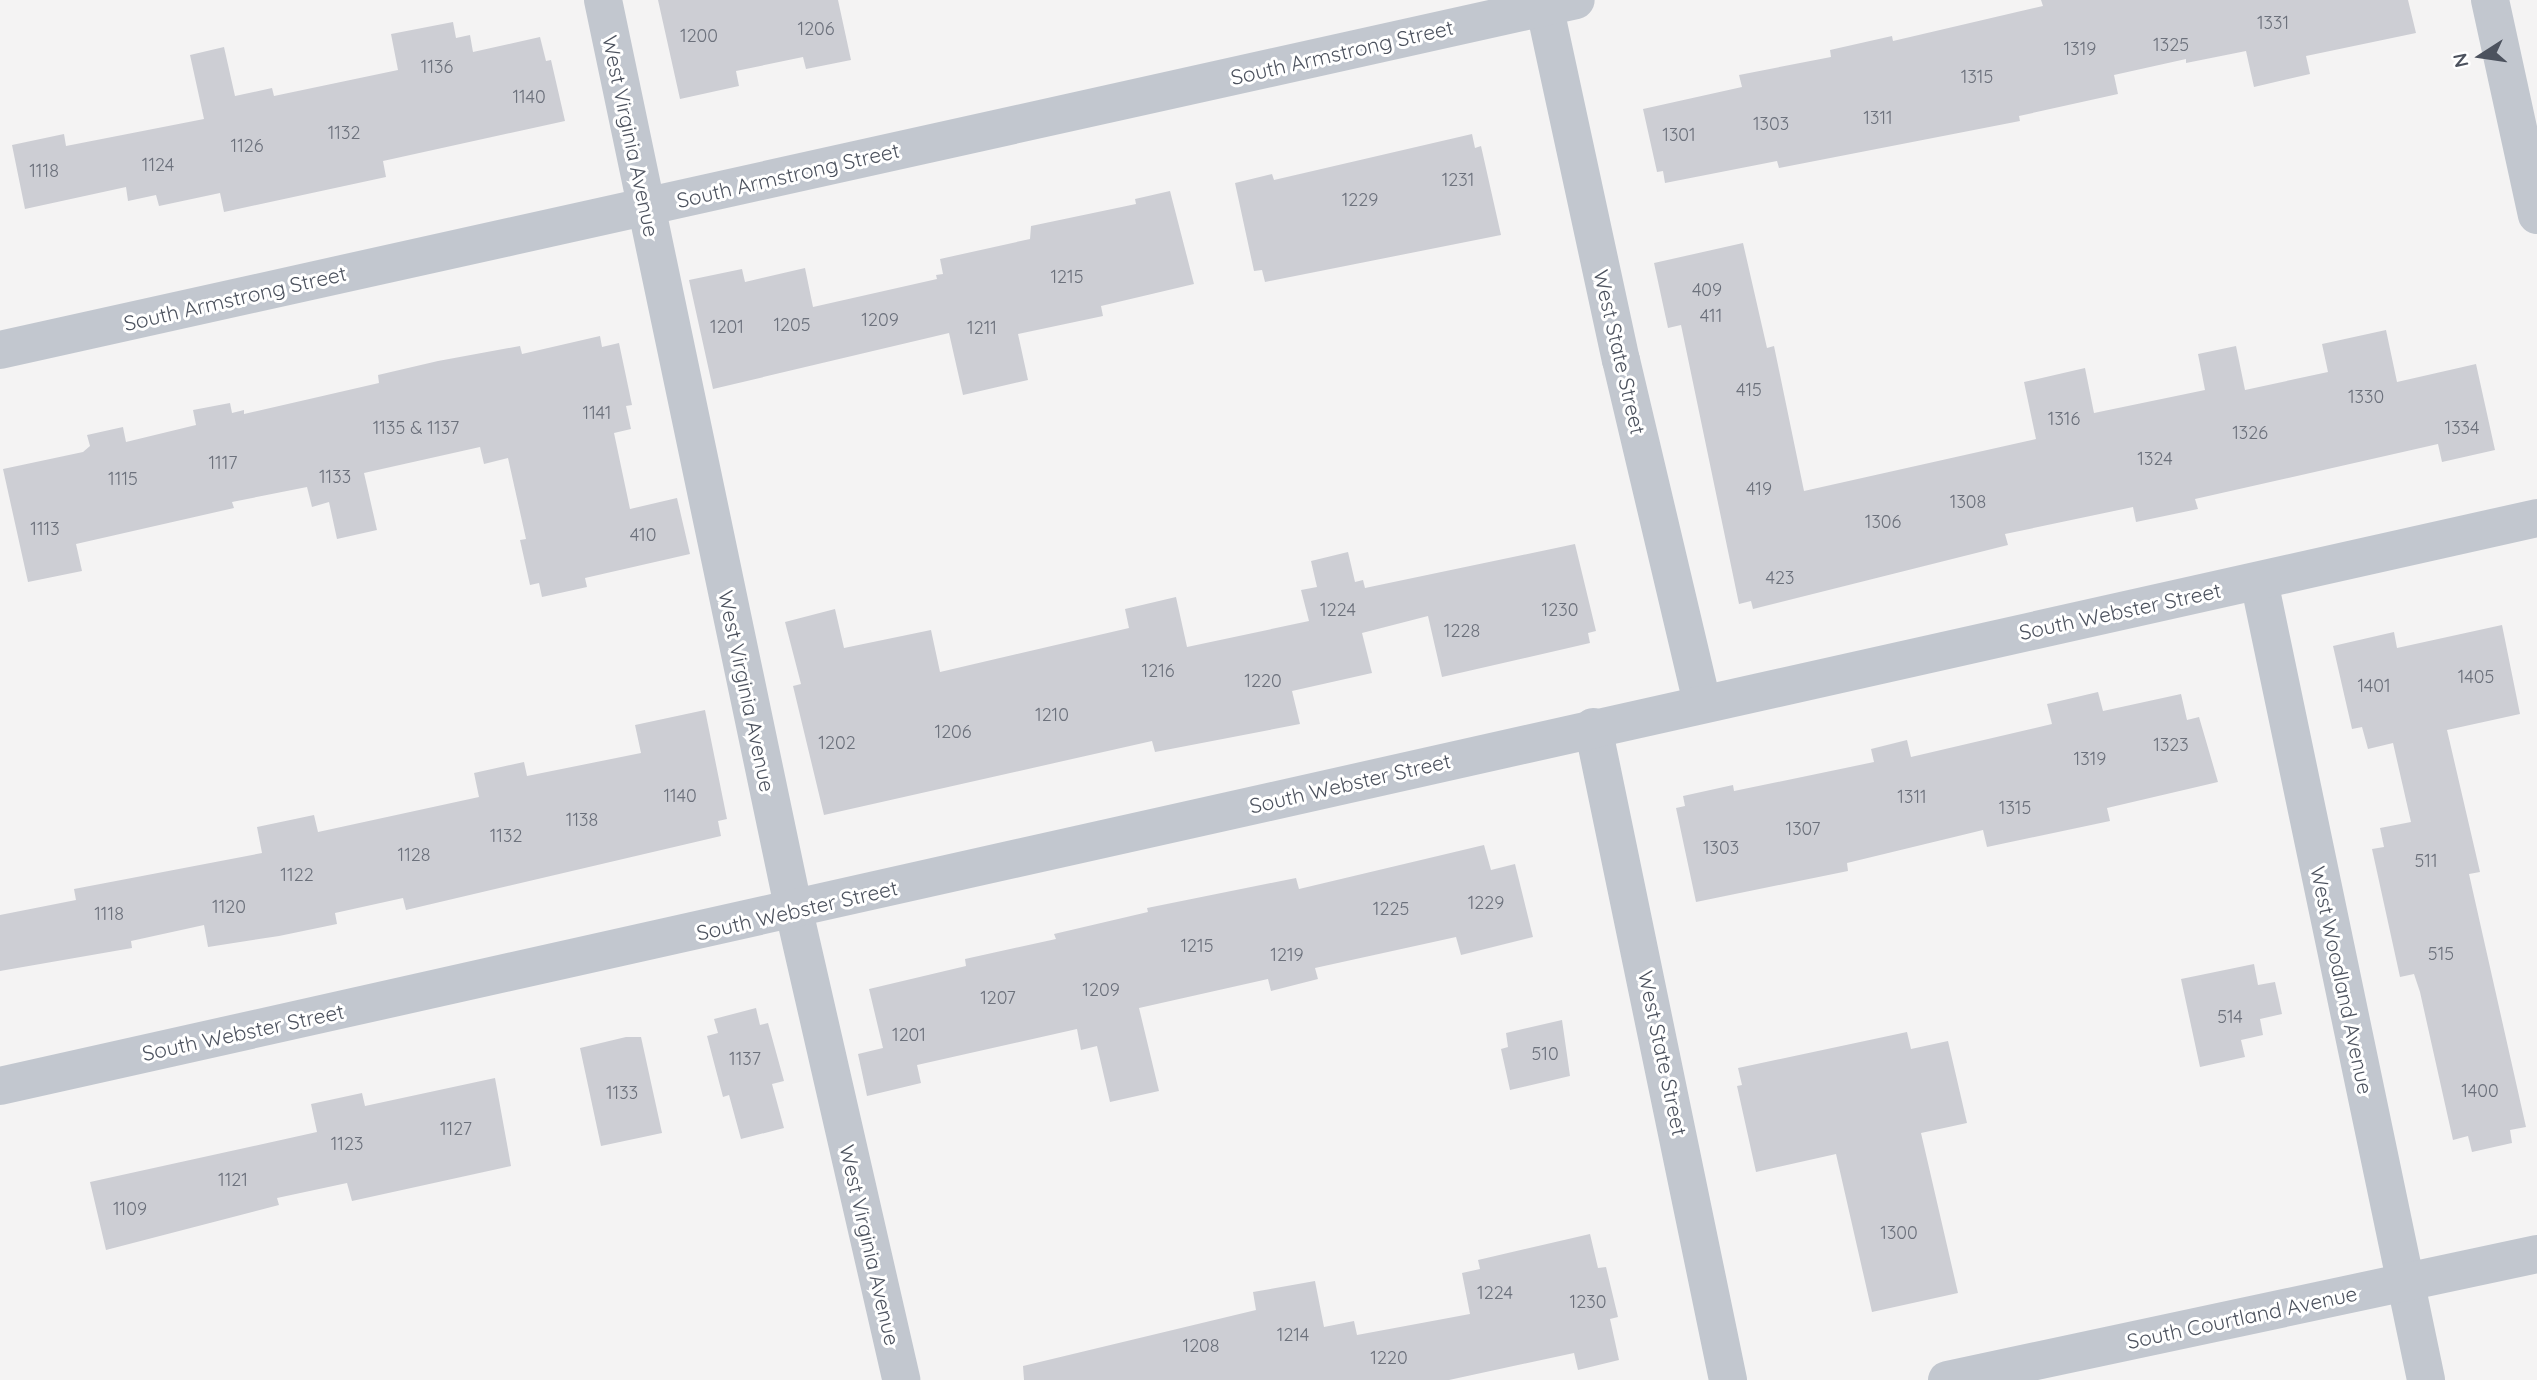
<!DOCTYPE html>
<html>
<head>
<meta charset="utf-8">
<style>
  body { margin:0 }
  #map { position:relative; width:2537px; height:1380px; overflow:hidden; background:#f4f3f3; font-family:Quicksand,sans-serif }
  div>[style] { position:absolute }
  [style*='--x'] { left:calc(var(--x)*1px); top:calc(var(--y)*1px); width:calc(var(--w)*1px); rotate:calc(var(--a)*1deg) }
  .building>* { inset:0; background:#cdced4 }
  .minor>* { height:38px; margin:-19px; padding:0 19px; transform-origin:19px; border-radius:19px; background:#c2c7cf }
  span { translate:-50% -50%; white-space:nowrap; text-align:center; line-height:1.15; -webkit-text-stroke:6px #fff; paint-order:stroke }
  .number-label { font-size:18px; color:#6c717c }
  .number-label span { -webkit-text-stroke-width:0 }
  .street-label { font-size:21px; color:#4c525e }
  .north { position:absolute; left:2446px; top:21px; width:70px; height:70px; -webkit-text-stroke:5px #fff; paint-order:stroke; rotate:258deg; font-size:19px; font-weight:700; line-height:28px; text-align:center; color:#4c525e }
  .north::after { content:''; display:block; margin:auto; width:24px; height:32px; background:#4c525e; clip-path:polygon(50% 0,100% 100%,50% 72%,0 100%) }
</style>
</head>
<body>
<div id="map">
  <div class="building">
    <div style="clip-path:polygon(658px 0,838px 0,851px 60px,806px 69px,803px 57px,736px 71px,739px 86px,680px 99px)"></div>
    <div style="clip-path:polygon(2041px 0,2408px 0,2416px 33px,2306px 56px,2310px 74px,2254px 87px,2246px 51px,2186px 63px,2186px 59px,2114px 75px,2118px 94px,2019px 116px,2020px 121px,1779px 168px,1777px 161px,1665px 183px,1663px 171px,1657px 172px,1643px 109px,1742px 87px,1739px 75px,1831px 57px,1830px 50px,1892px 36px,1893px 41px,2043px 6px)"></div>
    <div style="clip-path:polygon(453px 22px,456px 38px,470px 35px,473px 52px,540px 37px,546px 61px,551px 60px,565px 121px,383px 161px,386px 177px,224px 212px,220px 193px,159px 206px,156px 195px,128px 201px,126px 187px,25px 209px,12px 145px,64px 134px,66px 146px,204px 119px,190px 55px,224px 47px,235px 96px,272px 88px,274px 96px,398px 70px,391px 34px)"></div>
    <div style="clip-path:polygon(1472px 134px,1475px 148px,1481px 146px,1501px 235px,1265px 282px,1262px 270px,1254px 271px,1235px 183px,1272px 174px,1274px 180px)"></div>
    <div style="clip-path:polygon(1170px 191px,1194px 284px,1101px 306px,1103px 316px,1018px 334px,1028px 380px,963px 395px,949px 333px,713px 389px,689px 280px,742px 269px,745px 282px,805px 268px,813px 307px,937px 279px,936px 275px,943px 274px,940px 259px,1030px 239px,1031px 226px,1136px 204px,1135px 199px)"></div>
    <div style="clip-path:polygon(1743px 243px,1767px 348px,1774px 346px,1804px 491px,2036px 439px,2024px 382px,2085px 368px,2094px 413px,2205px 390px,2198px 354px,2236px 346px,2245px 390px,2328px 372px,2322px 344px,2386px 330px,2397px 382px,2476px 364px,2495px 450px,2442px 462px,2438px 444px,2195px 499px,2198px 509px,2136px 522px,2133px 507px,2005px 534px,2008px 545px,1753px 609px,1751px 601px,1739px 604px,1681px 325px,1668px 328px,1654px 263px)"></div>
    <div style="clip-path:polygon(600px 336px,602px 347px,619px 343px,632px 405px,626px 406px,631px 429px,614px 433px,630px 509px,677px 498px,690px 554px,585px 578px,587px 587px,542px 597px,539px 583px,530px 585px,520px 540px,526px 539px,508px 458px,484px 464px,480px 447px,364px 473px,377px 530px,337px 539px,329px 502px,312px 507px,307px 487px,232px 502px,234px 508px,76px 544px,82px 571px,28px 582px,3px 469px,83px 452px,90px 446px,87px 435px,123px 427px,126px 442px,196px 425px,193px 410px,230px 403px,232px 413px,244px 410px,244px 414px,379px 383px,378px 375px,438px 361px,520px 346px,522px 354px)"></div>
    <div style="clip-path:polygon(1575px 544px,1596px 631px,1588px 633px,1590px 643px,1442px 677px,1428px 616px,1362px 633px,1372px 673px,1292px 691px,1300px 724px,1155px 752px,1152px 741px,824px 815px,793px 686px,801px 684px,785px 622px,835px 609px,844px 648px,931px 630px,940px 672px,1129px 628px,1125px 609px,1176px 597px,1187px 647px,1309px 621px,1301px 590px,1317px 587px,1311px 561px,1348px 552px,1355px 582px,1363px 580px,1365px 588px)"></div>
    <div style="clip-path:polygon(2502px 625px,2520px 714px,2447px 730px,2480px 872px,2469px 874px,2526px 1127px,2510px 1130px,2512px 1143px,2472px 1152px,2468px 1136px,2453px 1140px,2420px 992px,2414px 974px,2400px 977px,2372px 849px,2384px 847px,2380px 828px,2411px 822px,2393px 743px,2368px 749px,2362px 727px,2352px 729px,2333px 646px,2394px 632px,2397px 648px)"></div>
    <div style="clip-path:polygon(2098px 692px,2103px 711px,2181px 694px,2187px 720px,2199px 717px,2218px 782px,2107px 808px,2110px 821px,1987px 847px,1983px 830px,1847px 863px,1848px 871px,1696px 902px,1676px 808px,1685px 806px,1683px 796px,1733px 785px,1734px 791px,1874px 762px,1871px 749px,1907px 740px,1911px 757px,2052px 724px,2047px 704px)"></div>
    <div style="clip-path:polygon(705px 710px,727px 819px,718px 821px,721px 836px,406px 910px,403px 898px,335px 913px,337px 924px,279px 936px,208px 947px,204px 925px,131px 941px,132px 948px,0 971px,0 915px,76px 900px,74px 889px,262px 853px,257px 827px,314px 815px,318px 832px,479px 797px,474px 773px,524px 762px,527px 776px,641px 753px,635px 725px)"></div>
    <div style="clip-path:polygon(1484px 845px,1491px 870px,1515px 864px,1533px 937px,1461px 955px,1456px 937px,1315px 968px,1318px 979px,1271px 991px,1268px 979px,1139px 1008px,1159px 1091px,1110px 1102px,1097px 1046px,1081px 1050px,1077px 1029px,917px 1065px,921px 1083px,867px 1096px,858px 1054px,883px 1048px,869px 989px,966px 966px,965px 959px,1056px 939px,1054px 934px,1148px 912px,1147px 908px,1296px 878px,1299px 889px)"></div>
    <div style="clip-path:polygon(2254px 964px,2258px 985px,2275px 982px,2282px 1014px,2260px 1019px,2263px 1035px,2241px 1040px,2245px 1057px,2200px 1067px,2181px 979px)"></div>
    <div style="clip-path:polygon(756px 1008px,760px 1025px,768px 1023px,784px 1081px,772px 1084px,784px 1128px,741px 1139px,729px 1095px,723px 1097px,707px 1036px,718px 1033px,714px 1019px)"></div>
    <div style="clip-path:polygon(1562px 1020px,1570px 1076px,1510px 1090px,1501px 1049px,1508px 1047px,1506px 1033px)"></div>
    <div style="clip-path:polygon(1907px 1032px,1911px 1049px,1948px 1041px,1967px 1123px,1921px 1133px,1958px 1293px,1872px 1312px,1836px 1154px,1756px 1172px,1737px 1086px,1742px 1085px,1738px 1068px)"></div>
    <div style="clip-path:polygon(626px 1037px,641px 1037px,662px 1133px,601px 1146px,580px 1048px)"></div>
    <div style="clip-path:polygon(495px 1078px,511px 1166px,352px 1201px,347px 1183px,277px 1198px,279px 1205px,106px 1250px,90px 1182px,317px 1132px,311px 1104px,362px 1093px,365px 1106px)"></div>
    <div style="clip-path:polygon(1590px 1234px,1598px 1268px,1606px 1267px,1618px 1317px,1610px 1319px,1619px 1360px,1578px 1370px,1574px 1353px,1449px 1380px,1024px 1380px,1023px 1366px,1256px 1310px,1253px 1292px,1315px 1281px,1324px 1327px,1354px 1321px,1357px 1335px,1470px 1314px,1462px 1273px,1480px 1269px,1478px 1260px)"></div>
  </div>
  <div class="minor">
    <div style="--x:603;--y:0;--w:931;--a:78.16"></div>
    <div style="--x:794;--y:911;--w:481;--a:77.1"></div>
    <div style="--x:1543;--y:0;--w:368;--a:77.8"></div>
    <div style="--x:1621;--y:360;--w:351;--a:76.7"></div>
    <div style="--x:2490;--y:0;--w:220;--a:77.7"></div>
    <div style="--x:0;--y:350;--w:1614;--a:-12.52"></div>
    <div style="--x:2259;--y:581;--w:816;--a:78.19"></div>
    <div style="--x:1593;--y:727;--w:667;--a:78.32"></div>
    <div style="--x:0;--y:1086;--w:2600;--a:-12.62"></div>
    <div style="--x:1947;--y:1380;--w:603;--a:-12.05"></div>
  </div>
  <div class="number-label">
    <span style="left:2273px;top:23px">1331</span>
    <span style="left:816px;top:29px">1206</span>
    <span style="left:699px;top:36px">1200</span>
    <span style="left:2171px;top:45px">1325</span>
    <span style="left:2080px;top:49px">1319</span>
    <span style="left:437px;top:67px">1136</span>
    <span style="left:1977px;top:77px">1315</span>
    <span style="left:529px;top:97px">1140</span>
    <span style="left:1878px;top:118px">1311</span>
    <span style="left:1771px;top:124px">1303</span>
    <span style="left:344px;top:133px">1132</span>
    <span style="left:1679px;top:135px">1301</span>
    <span style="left:247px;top:146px">1126</span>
    <span style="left:158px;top:165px">1124</span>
    <span style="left:44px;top:171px">1118</span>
    <span style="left:1458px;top:180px">1231</span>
    <span style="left:1360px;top:200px">1229</span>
    <span style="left:1067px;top:277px">1215</span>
    <span style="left:1707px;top:290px">409</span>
    <span style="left:1711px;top:316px">411</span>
    <span style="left:880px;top:320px">1209</span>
    <span style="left:792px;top:325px">1205</span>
    <span style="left:727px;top:327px">1201</span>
    <span style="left:982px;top:328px">1211</span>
    <span style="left:1749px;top:390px">415</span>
    <span style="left:2366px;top:397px">1330</span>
    <span style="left:597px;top:413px">1141</span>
    <span style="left:2064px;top:419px">1316</span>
    <span style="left:416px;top:428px">1135 &amp; 1137</span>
    <span style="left:2462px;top:428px">1334</span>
    <span style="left:2250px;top:433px">1326</span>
    <span style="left:2155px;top:459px">1324</span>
    <span style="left:223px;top:463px">1117</span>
    <span style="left:335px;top:477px">1133</span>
    <span style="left:123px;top:479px">1115</span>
    <span style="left:1759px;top:489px">419</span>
    <span style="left:1968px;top:502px">1308</span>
    <span style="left:1883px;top:522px">1306</span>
    <span style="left:45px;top:529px">1113</span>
    <span style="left:643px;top:535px">410</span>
    <span style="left:1780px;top:578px">423</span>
    <span style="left:1338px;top:610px">1224</span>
    <span style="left:1560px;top:610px">1230</span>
    <span style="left:1462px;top:631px">1228</span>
    <span style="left:1158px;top:671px">1216</span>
    <span style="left:2476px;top:677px">1405</span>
    <span style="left:1263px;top:681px">1220</span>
    <span style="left:2374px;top:686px">1401</span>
    <span style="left:1052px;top:715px">1210</span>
    <span style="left:953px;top:732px">1206</span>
    <span style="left:837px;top:743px">1202</span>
    <span style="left:2171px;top:745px">1323</span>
    <span style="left:2090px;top:759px">1319</span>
    <span style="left:680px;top:796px">1140</span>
    <span style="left:1912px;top:797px">1311</span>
    <span style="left:2015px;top:808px">1315</span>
    <span style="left:582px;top:820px">1138</span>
    <span style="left:1803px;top:829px">1307</span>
    <span style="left:506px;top:836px">1132</span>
    <span style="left:1721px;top:848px">1303</span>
    <span style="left:414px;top:855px">1128</span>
    <span style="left:2426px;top:861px">511</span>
    <span style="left:297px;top:875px">1122</span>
    <span style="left:1486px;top:903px">1229</span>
    <span style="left:229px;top:907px">1120</span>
    <span style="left:1391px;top:909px">1225</span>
    <span style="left:109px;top:914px">1118</span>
    <span style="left:1197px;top:946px">1215</span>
    <span style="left:2441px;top:954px">515</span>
    <span style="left:1287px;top:955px">1219</span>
    <span style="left:1101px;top:990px">1209</span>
    <span style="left:998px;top:998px">1207</span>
    <span style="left:2230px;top:1017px">514</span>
    <span style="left:909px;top:1035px">1201</span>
    <span style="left:1545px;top:1054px">510</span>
    <span style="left:745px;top:1059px">1137</span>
    <span style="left:2480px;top:1091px">1400</span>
    <span style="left:622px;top:1093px">1133</span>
    <span style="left:456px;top:1129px">1127</span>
    <span style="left:347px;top:1144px">1123</span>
    <span style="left:233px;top:1180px">1121</span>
    <span style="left:130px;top:1209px">1109</span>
    <span style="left:1899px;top:1233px">1300</span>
    <span style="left:1495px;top:1293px">1224</span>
    <span style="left:1588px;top:1302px">1230</span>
    <span style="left:1293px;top:1335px">1214</span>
    <span style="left:1201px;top:1346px">1208</span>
    <span style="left:1389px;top:1358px">1220</span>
  </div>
  <div class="street-label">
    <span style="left:1342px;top:52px;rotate:-13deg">South Armstrong Street</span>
    <span style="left:631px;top:136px;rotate:78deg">West Virginia Avenue</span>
    <span style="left:788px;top:175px;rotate:-13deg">South Armstrong Street</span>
    <span style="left:235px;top:298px;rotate:-13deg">South Armstrong Street</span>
    <span style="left:1620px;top:352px;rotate:77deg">West State Street</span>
    <span style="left:2120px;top:611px;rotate:-12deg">South Webster Street</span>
    <span style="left:747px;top:691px;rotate:78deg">West Virginia Avenue</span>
    <span style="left:1350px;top:783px;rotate:-13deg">South Webster Street</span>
    <span style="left:797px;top:910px;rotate:-13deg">South Webster Street</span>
    <span style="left:2342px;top:980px;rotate:78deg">West Woodland Avenue</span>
    <span style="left:243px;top:1032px;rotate:-12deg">South Webster Street</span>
    <span style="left:1663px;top:1053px;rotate:78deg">West State Street</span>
    <span style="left:870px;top:1245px;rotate:77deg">West Virginia Avenue</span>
    <span style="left:2242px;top:1317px;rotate:-12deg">South Courtland Avenue</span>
  </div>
  <div class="north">N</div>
</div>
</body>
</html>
